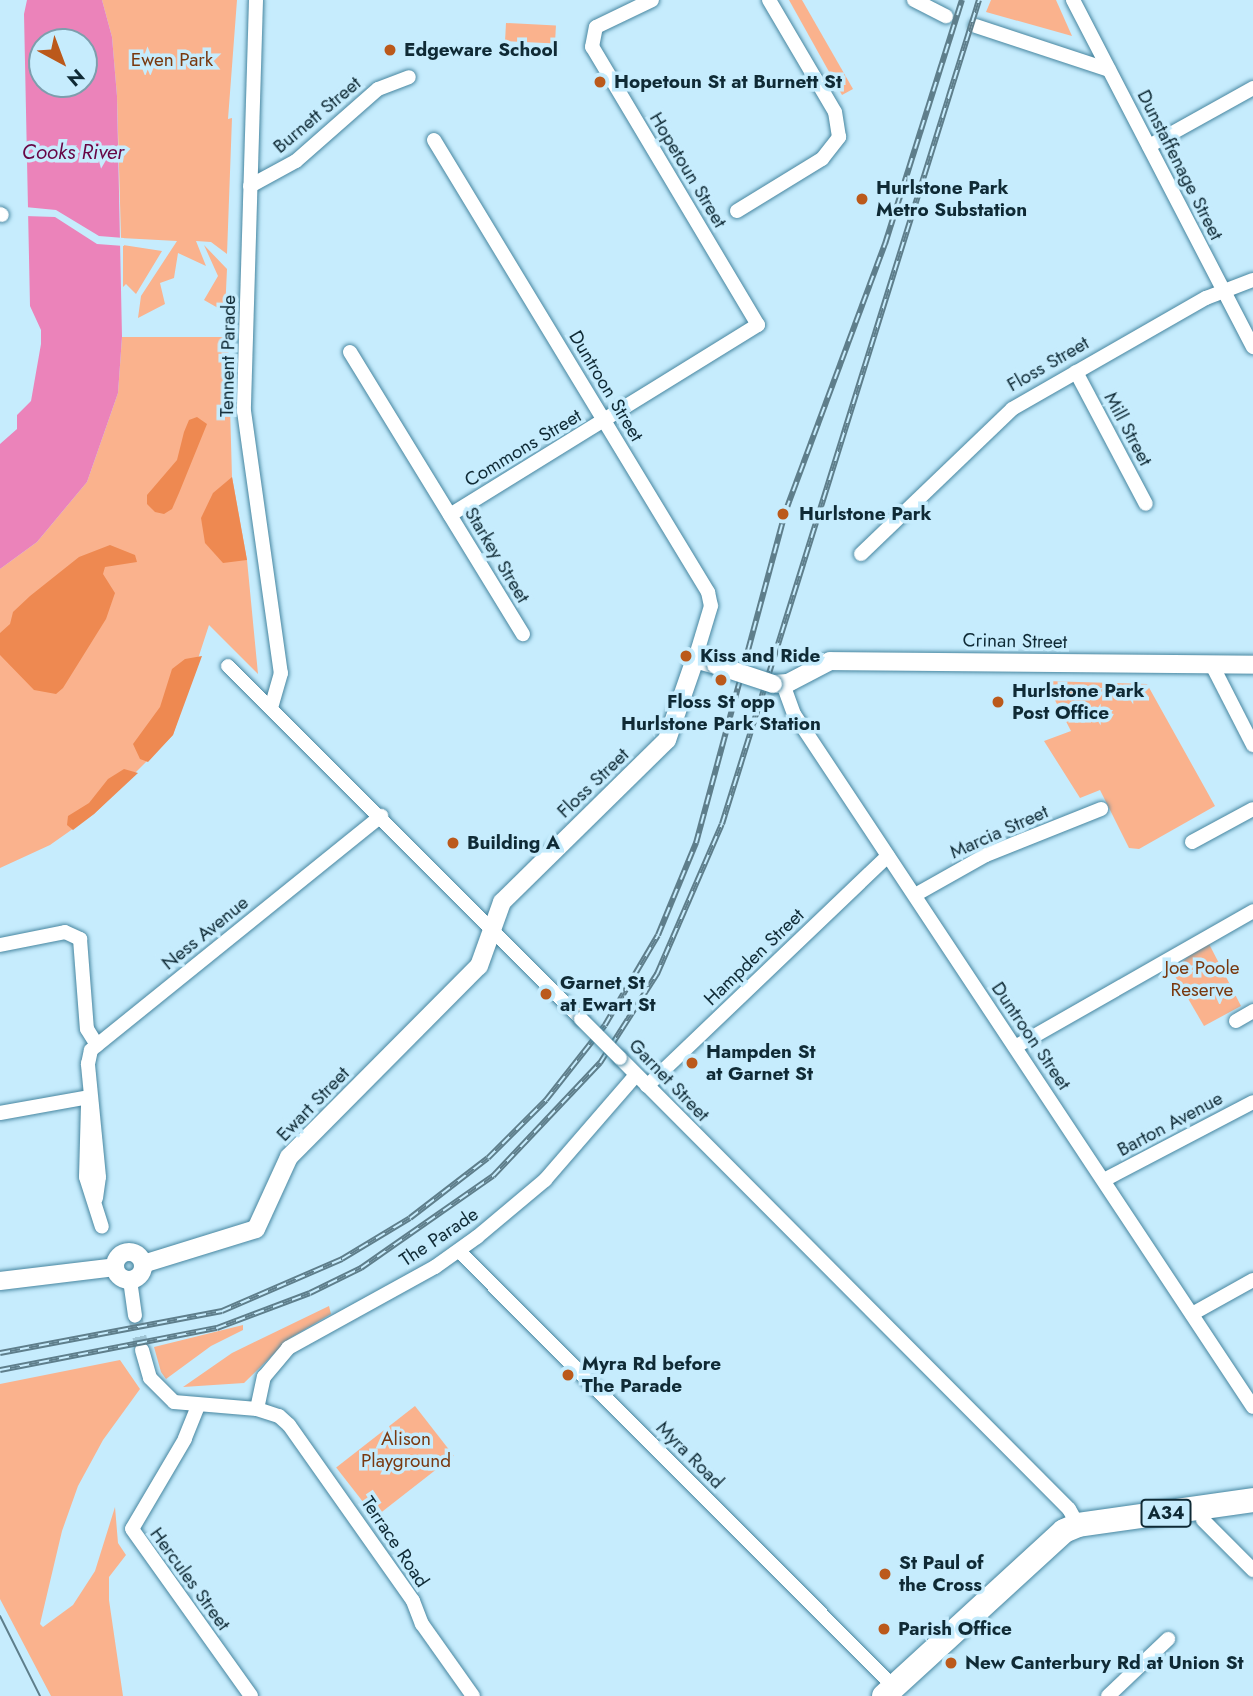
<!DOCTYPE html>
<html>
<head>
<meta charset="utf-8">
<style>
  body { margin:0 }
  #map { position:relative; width:1253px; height:1696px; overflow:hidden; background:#c6ecfd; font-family:Jost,sans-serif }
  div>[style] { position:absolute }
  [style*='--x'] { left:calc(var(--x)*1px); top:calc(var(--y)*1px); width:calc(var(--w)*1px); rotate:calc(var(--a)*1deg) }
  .green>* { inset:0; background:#fab28d; transform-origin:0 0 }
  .forest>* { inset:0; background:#ee8951 }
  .water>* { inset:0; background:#eb83ba }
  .pier>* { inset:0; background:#c6ecfd }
  .minor-tunnel>* { height:14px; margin-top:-7px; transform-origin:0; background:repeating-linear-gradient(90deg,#a1c5d5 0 14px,transparent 0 21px) }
  .roads { filter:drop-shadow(0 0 2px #4786a0) drop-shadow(0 0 2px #4786a0) }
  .minor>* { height:14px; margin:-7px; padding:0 7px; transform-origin:7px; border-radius:7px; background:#fff }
  .tertiary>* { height:18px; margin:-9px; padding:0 9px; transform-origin:9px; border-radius:9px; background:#fff }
  .tertiary>.ring { margin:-9px; padding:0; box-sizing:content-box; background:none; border:18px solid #fff; border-radius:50% }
  .trunk>* { height:24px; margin:-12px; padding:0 12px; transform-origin:12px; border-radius:12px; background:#fff }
  .tram>* { height:2px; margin:-1px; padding:0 1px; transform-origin:1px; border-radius:1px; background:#5e7e8b }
  .rail>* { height:6px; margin-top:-3px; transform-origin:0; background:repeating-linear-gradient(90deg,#c6ecfd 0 10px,#5e7e8b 0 20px); box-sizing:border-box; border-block:2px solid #5e7e8b }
  .bridges { filter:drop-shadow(0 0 2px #4786a0) drop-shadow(0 0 2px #4786a0) }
  .minor-bridge>* { height:14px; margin:-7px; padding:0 7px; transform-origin:7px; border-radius:7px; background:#fff }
  .tertiary-bridge>* { height:18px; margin:-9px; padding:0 9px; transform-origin:9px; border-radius:9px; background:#fff }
  .dots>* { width:19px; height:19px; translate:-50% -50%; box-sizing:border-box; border:4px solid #c6ecfd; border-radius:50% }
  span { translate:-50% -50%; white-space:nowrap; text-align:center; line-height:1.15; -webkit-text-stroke:7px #c6ecfd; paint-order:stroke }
  .shield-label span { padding:2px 5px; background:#c6ecfd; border:2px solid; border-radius:5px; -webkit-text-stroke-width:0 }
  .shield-label { font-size:18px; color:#0f2a35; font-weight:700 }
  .poi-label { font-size:19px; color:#0f2a35; font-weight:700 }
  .left { translate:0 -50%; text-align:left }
  .park-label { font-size:19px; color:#79380f }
  .street-label { font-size:19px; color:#0f2a35 }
  .water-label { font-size:21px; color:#670645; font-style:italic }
  .north { position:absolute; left:28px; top:28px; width:70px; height:70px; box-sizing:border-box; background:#c6ecfd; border:2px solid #7d9ead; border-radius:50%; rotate:139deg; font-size:19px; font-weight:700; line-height:28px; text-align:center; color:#0f2a35 }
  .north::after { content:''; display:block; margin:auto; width:24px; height:32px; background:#bb591b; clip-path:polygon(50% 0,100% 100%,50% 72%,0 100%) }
</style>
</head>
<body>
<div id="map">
  <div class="green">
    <div style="clip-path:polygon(102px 0,237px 0,228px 119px,232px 118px,227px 254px,211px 242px,196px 241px,206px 266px,178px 253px,174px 278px,160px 283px,165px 304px,138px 318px,141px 296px,177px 241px,121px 238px,117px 96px,112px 37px)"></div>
    <div style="clip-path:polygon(789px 0,802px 0,853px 89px,842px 95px)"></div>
    <div style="clip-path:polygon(991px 0,1056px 0,1072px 36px,986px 12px)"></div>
    <div style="left:506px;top:23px;width:50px;height:18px;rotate:3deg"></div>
    <div style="clip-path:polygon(123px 245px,162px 251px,136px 294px,126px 284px,123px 287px)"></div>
    <div style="clip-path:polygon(204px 245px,227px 269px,225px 312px,204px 300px,218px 276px)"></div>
    <div style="clip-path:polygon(122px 337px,228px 337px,232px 477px,247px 560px,258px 674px,209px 625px,173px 735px,94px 814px,50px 845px,0 868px,0 569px,37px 542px,87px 482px,118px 393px)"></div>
    <div style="clip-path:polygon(1045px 681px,1147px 684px,1215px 806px,1139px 849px,1129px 848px,1100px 790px,1080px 798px,1044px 741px,1071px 731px)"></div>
    <div style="clip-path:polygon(1207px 940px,1241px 1006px,1204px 1026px,1172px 971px)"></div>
    <div style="clip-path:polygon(329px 1306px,331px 1314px,290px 1338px,244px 1383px,183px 1387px,232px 1353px)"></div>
    <div style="clip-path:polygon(243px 1325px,243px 1330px,211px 1346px,166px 1379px,161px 1372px,154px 1347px)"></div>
    <div style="clip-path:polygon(120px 1360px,140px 1389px,103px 1440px,78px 1486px,62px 1531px,40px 1624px,43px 1627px,73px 1605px,95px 1571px,115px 1507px,118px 1543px,126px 1555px,109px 1577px,109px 1600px,123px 1696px,51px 1696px,0 1599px,0 1384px)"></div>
    <div style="left:415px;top:1406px;width:63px;height:100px;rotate:52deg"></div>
  </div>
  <div class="forest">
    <div style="clip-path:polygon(197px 417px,207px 424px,179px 493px,172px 509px,164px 514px,155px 512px,147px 504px,147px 495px,177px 460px,184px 432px,189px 420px)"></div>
    <div style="clip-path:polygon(232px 477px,247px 560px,223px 563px,205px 543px,201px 518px,213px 493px)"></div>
    <div style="clip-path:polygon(110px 545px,135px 555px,137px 562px,105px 567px,103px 574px,115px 593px,106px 619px,63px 688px,56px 694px,34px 690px,0 655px,0 633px,10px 624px,13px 612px,30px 596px,79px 557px)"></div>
    <div style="clip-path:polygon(202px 656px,173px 735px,148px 762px,140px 759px,133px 744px,160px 707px,172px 669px,185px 659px)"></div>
    <div style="clip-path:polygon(124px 769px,138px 773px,94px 814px,73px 830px,67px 825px,68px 816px,89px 803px,108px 779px)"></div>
  </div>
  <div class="water">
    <div style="clip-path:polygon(evenodd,27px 0,102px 0,112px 37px,117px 96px,122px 337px,118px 393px,87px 482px,37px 542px,0 569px,0 444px,17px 429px,17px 415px,31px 401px,41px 344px,41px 330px,30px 306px,24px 14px,27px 0,42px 42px,84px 42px,84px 84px,42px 84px,42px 42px)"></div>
  </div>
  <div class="pier">
    <div style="clip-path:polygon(25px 207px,56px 210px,99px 236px,124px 238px,124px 246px,97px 244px,55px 217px,25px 216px)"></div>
  </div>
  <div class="minor-tunnel">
    <div style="--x:135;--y:1316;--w:35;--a:78"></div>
  </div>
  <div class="roads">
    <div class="minor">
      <div style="--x:256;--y:0;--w:411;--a:91.7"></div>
      <div style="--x:244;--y:411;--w:265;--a:82"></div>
      <div style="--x:281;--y:673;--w:36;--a:106"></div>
      <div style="--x:914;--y:0;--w:36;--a:27"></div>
      <div style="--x:1073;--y:0;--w:391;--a:62.6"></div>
      <div style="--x:976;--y:26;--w:140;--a:18.3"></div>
      <div style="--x:434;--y:140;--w:529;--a:58.78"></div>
      <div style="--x:708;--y:592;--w:14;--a:78"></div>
      <div style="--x:711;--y:606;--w:55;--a:106.8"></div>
      <div style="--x:1149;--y:146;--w:119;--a:-29.1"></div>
      <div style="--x:250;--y:186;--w:52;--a:-28.5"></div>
      <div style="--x:296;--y:161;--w:109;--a:-41.3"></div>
      <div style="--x:378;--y:89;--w:33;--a:-21"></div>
      <div style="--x:737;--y:211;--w:100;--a:-31.5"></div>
      <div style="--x:822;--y:159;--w:28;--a:-52"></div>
      <div style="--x:839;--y:137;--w:25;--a:-99"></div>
      <div style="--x:835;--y:112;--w:130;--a:-120.5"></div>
      <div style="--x:0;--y:214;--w:2;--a:27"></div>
      <div style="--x:350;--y:352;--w:331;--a:58.5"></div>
      <div style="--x:1076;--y:372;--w:149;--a:62.1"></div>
      <div style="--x:450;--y:515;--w:362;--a:-31.7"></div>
      <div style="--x:758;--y:325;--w:324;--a:-120.8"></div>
      <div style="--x:592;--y:47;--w:20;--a:-79"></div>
      <div style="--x:596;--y:27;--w:62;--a:-25.7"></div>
      <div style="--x:861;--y:554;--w:209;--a:-43.8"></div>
      <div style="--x:1012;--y:409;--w:224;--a:-29.8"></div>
      <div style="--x:1206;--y:298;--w:50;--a:-21"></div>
      <div style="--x:1212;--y:665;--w:90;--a:62.9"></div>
      <div style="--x:228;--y:666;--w:499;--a:45"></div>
      <div style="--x:783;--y:684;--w:32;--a:70"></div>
      <div style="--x:794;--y:714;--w:831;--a:56.48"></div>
      <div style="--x:1192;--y:842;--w:69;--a:-28.4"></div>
      <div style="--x:915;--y:895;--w:81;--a:-29.4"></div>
      <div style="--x:986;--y:855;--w:124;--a:-21.8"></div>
      <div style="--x:0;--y:945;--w:66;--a:-11.3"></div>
      <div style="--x:65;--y:932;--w:17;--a:25"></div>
      <div style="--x:80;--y:939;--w:90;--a:85.6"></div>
      <div style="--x:87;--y:1029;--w:19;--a:58"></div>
      <div style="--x:1236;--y:1021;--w:20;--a:-30"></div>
      <div style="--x:1015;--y:1047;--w:274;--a:-29.7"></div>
      <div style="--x:620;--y:1058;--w:636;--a:45.13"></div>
      <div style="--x:1069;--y:1509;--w:18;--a:61"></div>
      <div style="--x:647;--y:1086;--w:333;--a:-43.7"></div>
      <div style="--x:88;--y:1105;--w:72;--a:91.6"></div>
      <div style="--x:86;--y:1177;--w:52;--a:72.3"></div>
      <div style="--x:0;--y:1113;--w:90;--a:-10.2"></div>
      <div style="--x:1104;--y:1180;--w:168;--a:-27.6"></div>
      <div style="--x:96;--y:1198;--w:21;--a:-82"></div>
      <div style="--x:99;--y:1177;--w:114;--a:-95.6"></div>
      <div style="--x:88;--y:1064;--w:14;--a:-78"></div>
      <div style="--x:91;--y:1050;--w:373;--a:-38.9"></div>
      <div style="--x:459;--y:1251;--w:614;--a:45.07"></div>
      <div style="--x:130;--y:1280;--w:36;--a:82"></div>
      <div style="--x:1192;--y:1314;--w:70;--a:-29.1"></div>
      <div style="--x:142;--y:1350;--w:29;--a:74"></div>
      <div style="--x:150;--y:1378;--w:34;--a:45"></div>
      <div style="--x:174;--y:1402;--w:83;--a:4.8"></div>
      <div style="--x:257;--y:1409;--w:23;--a:18"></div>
      <div style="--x:279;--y:1416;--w:13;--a:42"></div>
      <div style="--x:289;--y:1425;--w:215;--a:54.8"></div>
      <div style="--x:413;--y:1601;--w:25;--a:69"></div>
      <div style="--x:422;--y:1624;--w:88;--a:54.7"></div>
      <div style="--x:198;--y:1406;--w:35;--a:112"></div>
      <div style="--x:185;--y:1439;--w:104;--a:120.5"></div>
      <div style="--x:132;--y:1529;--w:205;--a:54.5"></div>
      <div style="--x:257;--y:1409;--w:33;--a:-78"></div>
      <div style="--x:264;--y:1377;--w:38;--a:-50"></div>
      <div style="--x:288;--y:1348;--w:168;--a:-28.9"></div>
      <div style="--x:435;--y:1267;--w:52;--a:-35.5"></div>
      <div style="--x:477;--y:1237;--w:89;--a:-40"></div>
      <div style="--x:545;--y:1180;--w:139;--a:-49.1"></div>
      <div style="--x:1203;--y:1520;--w:71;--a:45"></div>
      <div style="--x:1108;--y:1696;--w:83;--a:-43.5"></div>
    </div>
    <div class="tertiary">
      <div style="--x:773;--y:684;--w:15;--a:-4"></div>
      <div style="--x:788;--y:683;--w:47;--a:-27.6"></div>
      <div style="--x:830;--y:661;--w:423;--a:0.5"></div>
      <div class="ring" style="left:115px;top:1252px;width:10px;height:10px"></div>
      <div style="--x:143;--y:1264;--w:118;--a:-17.2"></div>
      <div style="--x:256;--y:1229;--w:79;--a:-65.4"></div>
      <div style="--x:289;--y:1157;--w:269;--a:-45.2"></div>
      <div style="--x:479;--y:966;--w:68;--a:-70.2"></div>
      <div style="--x:502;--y:902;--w:231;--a:-44.5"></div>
      <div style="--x:667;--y:740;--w:86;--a:-70.9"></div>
      <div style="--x:695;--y:659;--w:22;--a:16"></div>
      <div style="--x:0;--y:1281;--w:116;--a:-6.9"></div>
    </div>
    <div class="trunk">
      <div style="--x:884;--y:1696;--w:244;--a:-42.5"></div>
      <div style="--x:1064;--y:1531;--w:15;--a:-23"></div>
      <div style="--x:1078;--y:1525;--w:177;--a:-8.1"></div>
    </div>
  </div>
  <div class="tram">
    <div style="--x:0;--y:1616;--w:89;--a:63.4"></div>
  </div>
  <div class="rail">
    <div style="--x:0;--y:1353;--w:226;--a:-10.7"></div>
    <div style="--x:222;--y:1311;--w:131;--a:-23.4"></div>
    <div style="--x:342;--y:1259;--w:79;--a:-31.1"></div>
    <div style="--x:410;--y:1218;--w:98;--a:-37.6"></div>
    <div style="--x:488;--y:1158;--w:82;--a:-45"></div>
    <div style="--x:546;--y:1100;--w:95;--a:-51.8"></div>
    <div style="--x:605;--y:1025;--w:104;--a:-59.5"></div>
    <div style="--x:658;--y:935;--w:100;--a:-67.6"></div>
    <div style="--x:696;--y:843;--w:345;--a:-74.9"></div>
    <div style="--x:786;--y:510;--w:284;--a:-69.6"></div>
    <div style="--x:885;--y:244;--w:256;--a:-72.5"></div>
    <div style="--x:0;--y:1370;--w:221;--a:-11"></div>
    <div style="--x:217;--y:1328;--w:99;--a:-20.6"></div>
    <div style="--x:310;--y:1293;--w:57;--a:-26.1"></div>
    <div style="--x:361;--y:1268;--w:161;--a:-34.9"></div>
    <div style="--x:493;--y:1176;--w:156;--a:-46.6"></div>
    <div style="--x:600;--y:1063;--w:106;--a:-57.4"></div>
    <div style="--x:657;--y:974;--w:163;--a:-66.6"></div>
    <div style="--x:722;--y:824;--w:863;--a:-72.68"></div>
  </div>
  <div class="bridges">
    <div class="minor-bridge">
      <div style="--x:581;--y:1019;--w:55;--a:45"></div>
    </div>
    <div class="tertiary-bridge">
      <div style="--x:716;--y:665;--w:60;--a:18.4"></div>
    </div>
  </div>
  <div class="dots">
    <div style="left:390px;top:50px;background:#bb591b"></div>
    <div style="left:600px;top:82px;background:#bb591b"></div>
    <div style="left:862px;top:199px;background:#bb591b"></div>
    <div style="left:783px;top:514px;background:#bb591b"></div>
    <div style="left:686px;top:656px;background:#bb591b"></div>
    <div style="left:721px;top:680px;background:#bb591b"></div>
    <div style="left:998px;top:702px;background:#bb591b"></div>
    <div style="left:453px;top:843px;background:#bb591b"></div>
    <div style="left:546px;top:994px;background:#bb591b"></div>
    <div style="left:692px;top:1063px;background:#bb591b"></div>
    <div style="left:568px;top:1375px;background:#bb591b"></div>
    <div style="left:885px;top:1574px;background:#bb591b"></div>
    <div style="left:884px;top:1629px;background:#bb591b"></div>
    <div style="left:951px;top:1663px;background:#bb591b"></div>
  </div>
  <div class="shield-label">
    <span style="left:1166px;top:1513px">A34</span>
  </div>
  <div class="poi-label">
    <span class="left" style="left:404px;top:50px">Edgeware School</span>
    <span class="left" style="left:614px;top:82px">Hopetoun St at Burnett St</span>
    <span class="left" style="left:876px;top:199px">Hurlstone Park<br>Metro Substation</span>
    <span class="left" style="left:799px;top:514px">Hurlstone Park</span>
    <span class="left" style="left:700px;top:656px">Kiss and Ride</span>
    <span class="left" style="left:1012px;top:702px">Hurlstone Park<br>Post Office</span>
    <span style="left:721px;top:713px">Floss St opp<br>Hurlstone Park Station</span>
    <span class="left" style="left:467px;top:843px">Building A</span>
    <span class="left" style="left:560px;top:994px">Garnet St<br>at Ewart St</span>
    <span class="left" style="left:706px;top:1063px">Hampden St<br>at Garnet St</span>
    <span class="left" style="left:582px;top:1375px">Myra Rd before<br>The Parade</span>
    <span class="left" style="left:899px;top:1574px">St Paul of<br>the Cross</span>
    <span class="left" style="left:898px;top:1629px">Parish Office</span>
    <span class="left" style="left:965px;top:1663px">New Canterbury Rd at Union St</span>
  </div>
  <div class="park-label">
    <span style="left:172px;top:60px">Ewen Park</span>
    <span style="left:1202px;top:979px">Joe Poole<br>Reserve</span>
    <span style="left:406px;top:1450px">Alison<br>Playground</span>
  </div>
  <div class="street-label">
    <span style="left:317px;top:115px;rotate:-40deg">Burnett Street</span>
    <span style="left:1180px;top:165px;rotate:63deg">Dunstaffenage Street</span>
    <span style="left:688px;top:170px;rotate:59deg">Hopetoun Street</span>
    <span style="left:228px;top:356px;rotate:-89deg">Tennent Parade</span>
    <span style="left:1048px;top:364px;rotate:-30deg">Floss Street</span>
    <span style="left:606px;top:386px;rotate:59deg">Duntroon Street</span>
    <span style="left:1128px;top:429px;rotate:62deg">Mill Street</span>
    <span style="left:523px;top:448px;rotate:-31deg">Commons Street</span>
    <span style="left:497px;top:555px;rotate:59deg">Starkey Street</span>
    <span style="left:1015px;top:641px;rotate:1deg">Crinan Street</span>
    <span style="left:593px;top:783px;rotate:-44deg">Floss Street</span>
    <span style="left:999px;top:832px;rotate:-24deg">Marcia Street</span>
    <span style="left:205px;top:933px;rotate:-39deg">Ness Avenue</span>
    <span style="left:754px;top:957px;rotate:-44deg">Hampden Street</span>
    <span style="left:1031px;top:1036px;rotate:56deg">Duntroon Street</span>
    <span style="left:669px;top:1080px;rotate:46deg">Garnet Street</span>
    <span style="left:313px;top:1104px;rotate:-46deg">Ewart Street</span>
    <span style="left:1170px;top:1124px;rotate:-28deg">Barton Avenue</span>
    <span style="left:439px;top:1237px;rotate:-34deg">The Parade</span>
    <span style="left:690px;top:1455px;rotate:45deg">Myra Road</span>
    <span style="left:395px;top:1542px;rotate:56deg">Terrace Road</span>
    <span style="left:190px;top:1579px;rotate:54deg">Hercules Street</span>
  </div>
  <div class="water-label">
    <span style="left:73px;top:152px">Cooks River</span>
  </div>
  <div class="north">N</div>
</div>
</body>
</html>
